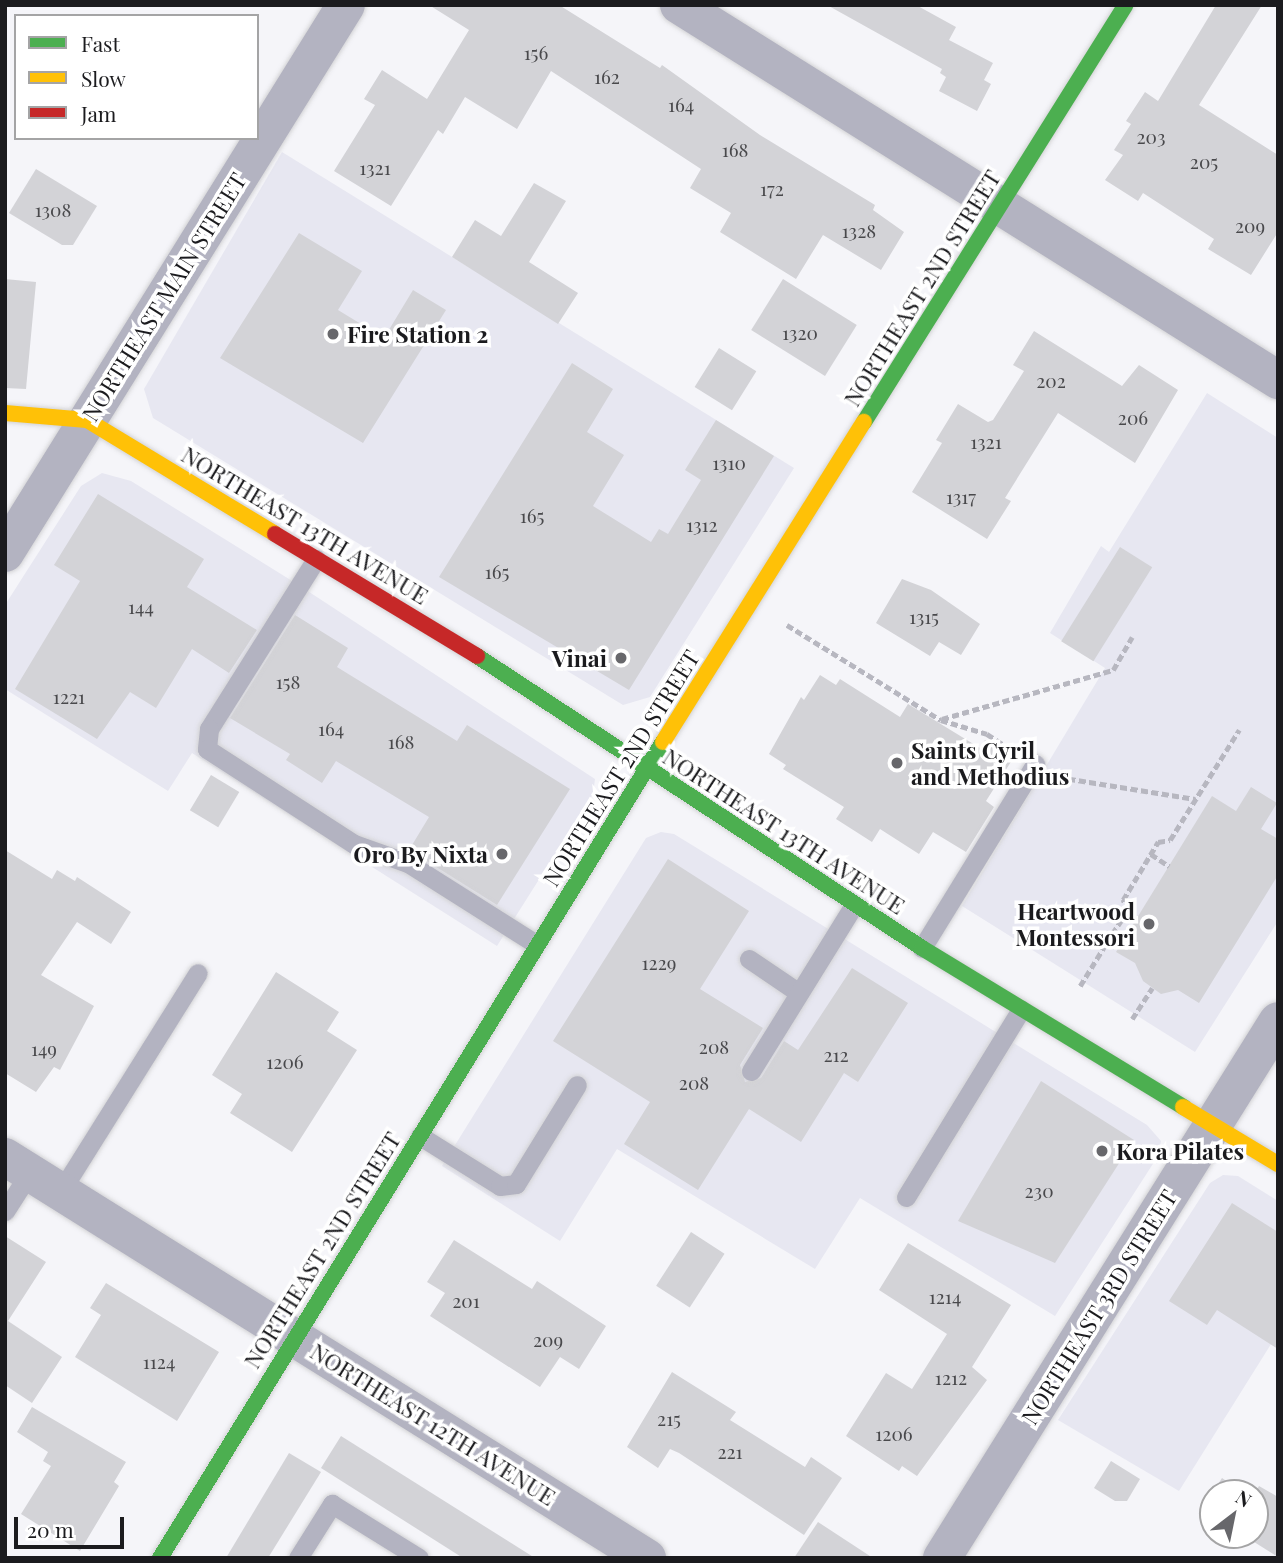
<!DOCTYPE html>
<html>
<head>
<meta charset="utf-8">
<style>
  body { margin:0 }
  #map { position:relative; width:1283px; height:1563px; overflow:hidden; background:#f5f5f9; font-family:"Playfair Display",serif }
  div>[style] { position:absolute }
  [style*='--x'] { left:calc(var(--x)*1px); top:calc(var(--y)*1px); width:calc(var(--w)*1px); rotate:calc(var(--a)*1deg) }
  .built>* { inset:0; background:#e7e7f1 }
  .building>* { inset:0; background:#d3d3d7; transform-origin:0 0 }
  .path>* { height:4.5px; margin-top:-2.25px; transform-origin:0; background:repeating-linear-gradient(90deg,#b7b7c0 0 7px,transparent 0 10.5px) }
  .roads { filter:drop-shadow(0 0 2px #d3d3d5) drop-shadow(0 0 2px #d3d3d5) }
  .lane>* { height:19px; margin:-9.5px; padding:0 9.5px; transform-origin:9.5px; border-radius:9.5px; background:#b3b3c1 }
  .street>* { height:38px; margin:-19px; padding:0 19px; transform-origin:19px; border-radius:19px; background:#b3b3c1 }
  .fast>* { height:16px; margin:-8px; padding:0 8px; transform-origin:8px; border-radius:8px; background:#4caf50 }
  .slow>* { height:16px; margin:-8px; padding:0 8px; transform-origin:8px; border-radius:8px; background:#ffc107 }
  .jam>* { height:16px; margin:-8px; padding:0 8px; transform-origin:8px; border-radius:8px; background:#c62828 }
  .dots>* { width:19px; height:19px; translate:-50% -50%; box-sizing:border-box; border:4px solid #fff; border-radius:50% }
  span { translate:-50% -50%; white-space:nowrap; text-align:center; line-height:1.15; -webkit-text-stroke:7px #fff; paint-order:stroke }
  .number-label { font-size:19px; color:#49494c }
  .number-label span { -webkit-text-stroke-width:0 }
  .street-label { font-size:23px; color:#1b1b1e }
  .poi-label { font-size:23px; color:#1b1b1e; font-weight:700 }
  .left { translate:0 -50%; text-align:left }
  .right { translate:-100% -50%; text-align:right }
  .frame { position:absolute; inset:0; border:7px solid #1b1b1e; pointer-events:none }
  .legend { position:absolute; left:14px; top:14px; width:245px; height:126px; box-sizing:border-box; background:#fff; border:2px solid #a4a4a5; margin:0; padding:9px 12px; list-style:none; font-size:21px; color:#1b1b1e }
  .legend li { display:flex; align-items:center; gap:14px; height:35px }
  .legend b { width:35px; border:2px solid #a4a4a5 }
  .north { position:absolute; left:1199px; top:1479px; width:70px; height:70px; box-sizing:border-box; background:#fff; border:2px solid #a4a4a5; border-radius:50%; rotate:32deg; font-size:19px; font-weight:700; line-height:28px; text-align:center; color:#1b1b1e }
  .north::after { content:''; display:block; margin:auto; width:24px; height:32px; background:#67676b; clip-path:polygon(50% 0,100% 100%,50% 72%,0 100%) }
  .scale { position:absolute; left:14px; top:1517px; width:110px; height:32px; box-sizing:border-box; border:4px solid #1b1b1e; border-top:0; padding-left:9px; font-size:21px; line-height:24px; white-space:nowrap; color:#1b1b1e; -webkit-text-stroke:5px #fff; paint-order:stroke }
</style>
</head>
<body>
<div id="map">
  <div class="built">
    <div style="clip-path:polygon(282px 152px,794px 468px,650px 697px,623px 705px,153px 418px,144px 389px)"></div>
    <div style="clip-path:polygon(1207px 393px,1278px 438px,1278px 921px,1195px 1052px,962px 906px,1105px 668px,1050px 633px,1101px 546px,1109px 552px)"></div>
    <div style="clip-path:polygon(102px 473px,131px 481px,297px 584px,595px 779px,593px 794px,497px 946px,192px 753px,168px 791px,5px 689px,5px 605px,81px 486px)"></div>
    <div style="clip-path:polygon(661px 832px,674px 834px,1147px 1125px,1161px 1141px,1158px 1156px,1055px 1316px,860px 1198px,815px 1269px,617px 1149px,560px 1241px,442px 1166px,646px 838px)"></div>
    <div style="clip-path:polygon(1223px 1175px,1238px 1176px,1278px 1201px,1278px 1333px,1179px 1491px,1058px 1420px,1210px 1183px)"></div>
  </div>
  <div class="building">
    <div style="clip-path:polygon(429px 5px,559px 5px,660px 68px,662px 65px,760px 135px,875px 205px,873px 210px,904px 232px,881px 270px,823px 235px,796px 279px,720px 232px,731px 213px,690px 188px,701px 169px,551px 71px,517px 129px,465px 97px,443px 134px,438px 130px,391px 206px,334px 171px,375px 105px,364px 99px,382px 70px,427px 99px,469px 30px)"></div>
    <div style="clip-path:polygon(827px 5px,916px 5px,956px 27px,949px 40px,993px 63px,984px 80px,991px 84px,977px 111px,939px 91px,946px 77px,940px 73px,942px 69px)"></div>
    <div style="clip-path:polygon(1216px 5px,1262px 5px,1199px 105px,1278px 155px,1278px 232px,1251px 275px,1208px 249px,1214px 239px,1143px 193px,1138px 201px,1105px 180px,1123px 155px,1114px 150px,1131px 124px,1126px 121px,1145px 92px,1158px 101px)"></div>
    <div style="clip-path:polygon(36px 169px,97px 206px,73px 245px,62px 245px,9px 213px)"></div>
    <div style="clip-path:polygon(534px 183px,566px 201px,529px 262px,578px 293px,558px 324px,452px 257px,475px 220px,501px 236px)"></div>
    <div style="clip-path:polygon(299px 233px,362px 271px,338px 310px,384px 338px,413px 290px,446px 310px,363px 443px,220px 358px)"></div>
    <div style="clip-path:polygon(5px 279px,36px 282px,26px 389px,5px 388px)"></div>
    <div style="left:783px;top:279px;width:87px;height:60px;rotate:32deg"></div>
    <div style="clip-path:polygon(1034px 331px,1122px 386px,1139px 365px,1178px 390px,1135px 463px,1058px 413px,1005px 498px,1011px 501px,987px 539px,912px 492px,942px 443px,936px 440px,958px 404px,988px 422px,993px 420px,1024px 371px,1013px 365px)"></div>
    <div style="left:719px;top:348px;width:44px;height:46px;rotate:32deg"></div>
    <div style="clip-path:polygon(572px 363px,613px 389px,587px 432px,624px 455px,593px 506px,651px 542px,659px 529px,668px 534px,701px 480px,685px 470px,716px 420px,774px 456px,629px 690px,439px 577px)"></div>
    <div style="clip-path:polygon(98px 494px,204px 559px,187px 587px,257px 630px,229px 673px,192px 649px,156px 708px,130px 692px,97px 739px,15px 689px,80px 581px,54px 565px)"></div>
    <div style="left:1120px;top:547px;width:38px;height:111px;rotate:32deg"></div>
    <div style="clip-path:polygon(902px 579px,931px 590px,980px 624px,961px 655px,939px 642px,930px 656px,876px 623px)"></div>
    <div style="clip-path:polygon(295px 615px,348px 648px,337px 667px,457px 741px,467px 725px,570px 789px,497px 905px,409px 850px,429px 817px,336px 761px,322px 783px,286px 760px,290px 754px,230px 718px)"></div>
    <div style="clip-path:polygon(820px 675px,836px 685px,840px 679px,900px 717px,908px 704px,980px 748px,985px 740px,1014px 757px,986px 801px,994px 807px,966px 852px,933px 832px,919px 854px,880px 829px,872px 842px,836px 819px,844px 807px,783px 769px,786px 765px,769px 754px,801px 697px,804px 700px)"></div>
    <div style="left:211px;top:775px;width:33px;height:41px;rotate:31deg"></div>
    <div style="clip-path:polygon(1251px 787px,1277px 803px,1261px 829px,1278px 839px,1278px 875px,1199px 1003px,1178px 990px,1161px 994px,1143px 981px,1135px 963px,1116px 952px,1212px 796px,1236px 811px)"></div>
    <div style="clip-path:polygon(5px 850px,52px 879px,57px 870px,75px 881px,77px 877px,131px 912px,111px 944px,77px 922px,41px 975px,94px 1006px,60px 1070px,54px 1067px,36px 1092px,5px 1073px)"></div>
    <div style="clip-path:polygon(668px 859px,749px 911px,700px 989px,763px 1028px,740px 1065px,745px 1082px,761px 1078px,784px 1041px,798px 1050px,852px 968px,908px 1003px,858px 1082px,844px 1073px,801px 1142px,749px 1109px,698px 1190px,624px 1144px,650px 1102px,553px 1041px)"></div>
    <div style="clip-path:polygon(276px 972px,339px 1012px,327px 1031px,357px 1050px,292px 1152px,230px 1113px,242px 1094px,212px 1075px)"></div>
    <div style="clip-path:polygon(1041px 1081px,1134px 1140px,1055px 1263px,958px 1221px)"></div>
    <div style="clip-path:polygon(1232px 1203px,1278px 1232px,1278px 1349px,1217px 1310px,1207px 1325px,1169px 1301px)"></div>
    <div style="left:691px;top:1232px;width:40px;height:64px;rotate:33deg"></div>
    <div style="clip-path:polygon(5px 1236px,46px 1262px,8px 1321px,62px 1357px,32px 1403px,5px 1385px)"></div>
    <div style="clip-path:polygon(454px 1240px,532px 1289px,537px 1281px,606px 1326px,579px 1369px,560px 1357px,540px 1387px,430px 1316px,445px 1293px,427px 1282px)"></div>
    <div style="clip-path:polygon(908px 1243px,1011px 1305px,972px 1367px,987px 1380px,917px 1476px,902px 1466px,899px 1471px,846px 1436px,886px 1373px,912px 1389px,947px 1334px,879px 1290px)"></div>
    <div style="clip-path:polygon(106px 1283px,219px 1352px,177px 1421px,75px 1357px,101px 1315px,90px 1308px)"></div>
    <div style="clip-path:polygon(672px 1372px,736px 1412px,730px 1420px,805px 1467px,811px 1457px,842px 1478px,804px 1535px,679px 1453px,670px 1449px,658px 1468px,627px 1447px)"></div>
    <div style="clip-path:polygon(32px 1407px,126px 1462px,114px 1482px,119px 1486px,80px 1551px,21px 1514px,51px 1466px,43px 1461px,48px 1452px,17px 1432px)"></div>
    <div style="clip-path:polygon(341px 1436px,535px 1558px,463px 1558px,321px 1468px)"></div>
    <div style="clip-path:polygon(289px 1453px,321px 1472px,268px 1558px,226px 1558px)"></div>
    <div style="clip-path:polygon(1111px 1461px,1140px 1479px,1127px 1501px,1115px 1501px,1094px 1488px)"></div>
    <div style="clip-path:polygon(1222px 1478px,1244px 1493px,1213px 1493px,1213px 1516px,1202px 1509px)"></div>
    <div style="clip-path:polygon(1259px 1486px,1278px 1497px,1278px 1557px,1243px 1535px,1255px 1535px,1255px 1493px)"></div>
    <div style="clip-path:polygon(818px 1522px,873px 1558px,794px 1558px)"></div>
  </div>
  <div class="path">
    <div style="--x:787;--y:625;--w:181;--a:31.7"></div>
    <div style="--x:941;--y:720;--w:48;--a:16.9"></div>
    <div style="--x:987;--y:734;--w:30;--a:33"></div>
    <div style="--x:942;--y:719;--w:178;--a:-16"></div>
    <div style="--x:1113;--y:670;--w:38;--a:-60"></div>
    <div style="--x:1058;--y:777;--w:139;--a:9.1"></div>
    <div style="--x:1151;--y:854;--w:22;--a:34"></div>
    <div style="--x:1112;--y:934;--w:27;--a:-56"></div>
    <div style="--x:1127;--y:912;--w:13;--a:-108"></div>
    <div style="--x:1123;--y:900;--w:68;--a:-58.9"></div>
    <div style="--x:1158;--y:842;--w:12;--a:-9"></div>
    <div style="--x:1170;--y:840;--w:130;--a:-57.9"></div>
    <div style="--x:1080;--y:986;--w:61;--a:-58.4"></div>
    <div style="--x:1112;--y:934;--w:13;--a:32"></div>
    <div style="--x:1132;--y:1019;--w:37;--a:-57"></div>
  </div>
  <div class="roads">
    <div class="lane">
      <div style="--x:316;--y:559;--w:201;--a:122.2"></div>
      <div style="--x:209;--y:729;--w:20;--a:96"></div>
      <div style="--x:207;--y:749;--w:175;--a:32.9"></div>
      <div style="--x:354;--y:844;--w:57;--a:19.4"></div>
      <div style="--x:408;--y:863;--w:151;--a:32.3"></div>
      <div style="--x:922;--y:948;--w:216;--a:-58.4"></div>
      <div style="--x:749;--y:959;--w:60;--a:34.2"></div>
      <div style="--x:751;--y:1071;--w:195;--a:-58.2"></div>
      <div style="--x:420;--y:1136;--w:94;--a:32"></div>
      <div style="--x:500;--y:1186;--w:16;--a:-7"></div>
      <div style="--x:516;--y:1184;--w:116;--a:-58.4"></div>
      <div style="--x:61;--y:1191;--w:257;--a:-57.9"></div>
      <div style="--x:906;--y:1197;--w:220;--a:-58.5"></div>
      <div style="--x:5;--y:1211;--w:46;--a:-57.3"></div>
      <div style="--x:298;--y:1558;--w:64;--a:-57.8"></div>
      <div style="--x:332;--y:1504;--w:102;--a:31.8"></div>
    </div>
    <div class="street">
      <div style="--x:679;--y:5;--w:707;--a:32.05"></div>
      <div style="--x:5;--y:553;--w:645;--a:-58.11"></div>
      <div style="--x:5;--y:1157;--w:757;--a:31.99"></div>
      <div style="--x:942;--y:1558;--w:633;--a:-57.97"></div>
    </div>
    <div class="fast">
      <div style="--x:864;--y:422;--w:492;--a:-57.9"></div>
      <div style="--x:477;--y:656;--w:532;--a:33.27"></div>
      <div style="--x:922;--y:948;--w:306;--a:31.3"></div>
      <div style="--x:160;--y:1558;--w:959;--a:-58.35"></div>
    </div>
    <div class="slow">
      <div style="--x:5;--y:413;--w:82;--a:4.9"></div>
      <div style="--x:87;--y:420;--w:220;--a:31.2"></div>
      <div style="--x:663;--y:742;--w:378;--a:-57.9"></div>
      <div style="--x:1183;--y:1107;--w:111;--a:31"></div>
    </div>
    <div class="jam">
      <div style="--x:275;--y:534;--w:236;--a:31.1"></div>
    </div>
  </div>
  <div class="dots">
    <div style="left:333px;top:334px;background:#67676b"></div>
    <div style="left:621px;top:658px;background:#67676b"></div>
    <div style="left:897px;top:763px;background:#67676b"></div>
    <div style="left:502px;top:854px;background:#67676b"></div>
    <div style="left:1149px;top:924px;background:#67676b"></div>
    <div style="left:1102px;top:1151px;background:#67676b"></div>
  </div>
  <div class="number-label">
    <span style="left:536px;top:53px">156</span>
    <span style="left:607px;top:77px">162</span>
    <span style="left:681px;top:105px">164</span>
    <span style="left:1151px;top:137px">203</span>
    <span style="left:735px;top:150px">168</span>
    <span style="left:1204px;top:162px">205</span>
    <span style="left:375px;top:168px">1321</span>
    <span style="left:772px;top:189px">172</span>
    <span style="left:53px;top:210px">1308</span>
    <span style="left:1250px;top:226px">209</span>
    <span style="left:859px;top:231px">1328</span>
    <span style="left:800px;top:333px">1320</span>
    <span style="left:1051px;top:381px">202</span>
    <span style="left:1133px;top:418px">206</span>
    <span style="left:986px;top:442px">1321</span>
    <span style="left:729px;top:463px">1310</span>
    <span style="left:961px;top:497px">1317</span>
    <span style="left:532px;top:516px">165</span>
    <span style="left:702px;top:525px">1312</span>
    <span style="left:497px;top:572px">165</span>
    <span style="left:141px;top:607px">144</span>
    <span style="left:924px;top:617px">1315</span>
    <span style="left:288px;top:682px">158</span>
    <span style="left:69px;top:697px">1221</span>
    <span style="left:331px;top:729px">164</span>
    <span style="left:401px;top:742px">168</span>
    <span style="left:659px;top:963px">1229</span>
    <span style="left:714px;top:1047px">208</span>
    <span style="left:44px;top:1049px">149</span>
    <span style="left:836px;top:1055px">212</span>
    <span style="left:285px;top:1062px">1206</span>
    <span style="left:694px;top:1083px">208</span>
    <span style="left:1039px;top:1191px">230</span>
    <span style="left:945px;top:1297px">1214</span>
    <span style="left:466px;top:1301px">201</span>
    <span style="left:548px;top:1340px">209</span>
    <span style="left:159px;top:1362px">1124</span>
    <span style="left:951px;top:1378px">1212</span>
    <span style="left:669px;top:1419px">215</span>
    <span style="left:894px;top:1434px">1206</span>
    <span style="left:730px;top:1452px">221</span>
  </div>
  <div class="street-label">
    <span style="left:922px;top:288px;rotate:-58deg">NORTHEAST 2ND STREET</span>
    <span style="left:164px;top:297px;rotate:-58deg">NORTHEAST MAIN STREET</span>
    <span style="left:305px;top:525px;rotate:31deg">NORTHEAST 13TH AVENUE</span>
    <span style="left:621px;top:768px;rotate:-58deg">NORTHEAST 2ND STREET</span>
    <span style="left:784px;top:831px;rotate:33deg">NORTHEAST 13TH AVENUE</span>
    <span style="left:322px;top:1250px;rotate:-58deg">NORTHEAST 2ND STREET</span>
    <span style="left:1099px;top:1307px;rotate:-58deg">NORTHEAST 3RD STREET</span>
    <span style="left:433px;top:1424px;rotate:32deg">NORTHEAST 12TH AVENUE</span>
  </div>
  <div class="poi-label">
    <span class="left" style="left:347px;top:334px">Fire Station 2</span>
    <span class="right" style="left:607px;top:658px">Vinai</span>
    <span class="left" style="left:911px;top:763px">Saints Cyril<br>and Methodius</span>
    <span class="right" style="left:488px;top:854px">Oro By Nixta</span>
    <span class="right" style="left:1135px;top:924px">Heartwood<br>Montessori</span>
    <span class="left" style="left:1116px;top:1151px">Kora Pilates</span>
  </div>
  <div class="frame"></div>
  <ul class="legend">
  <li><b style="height:9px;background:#4caf50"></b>Fast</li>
  <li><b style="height:9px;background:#ffc107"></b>Slow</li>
  <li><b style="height:9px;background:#c62828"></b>Jam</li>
  </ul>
  <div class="north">N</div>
  <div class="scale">20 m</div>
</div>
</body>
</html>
